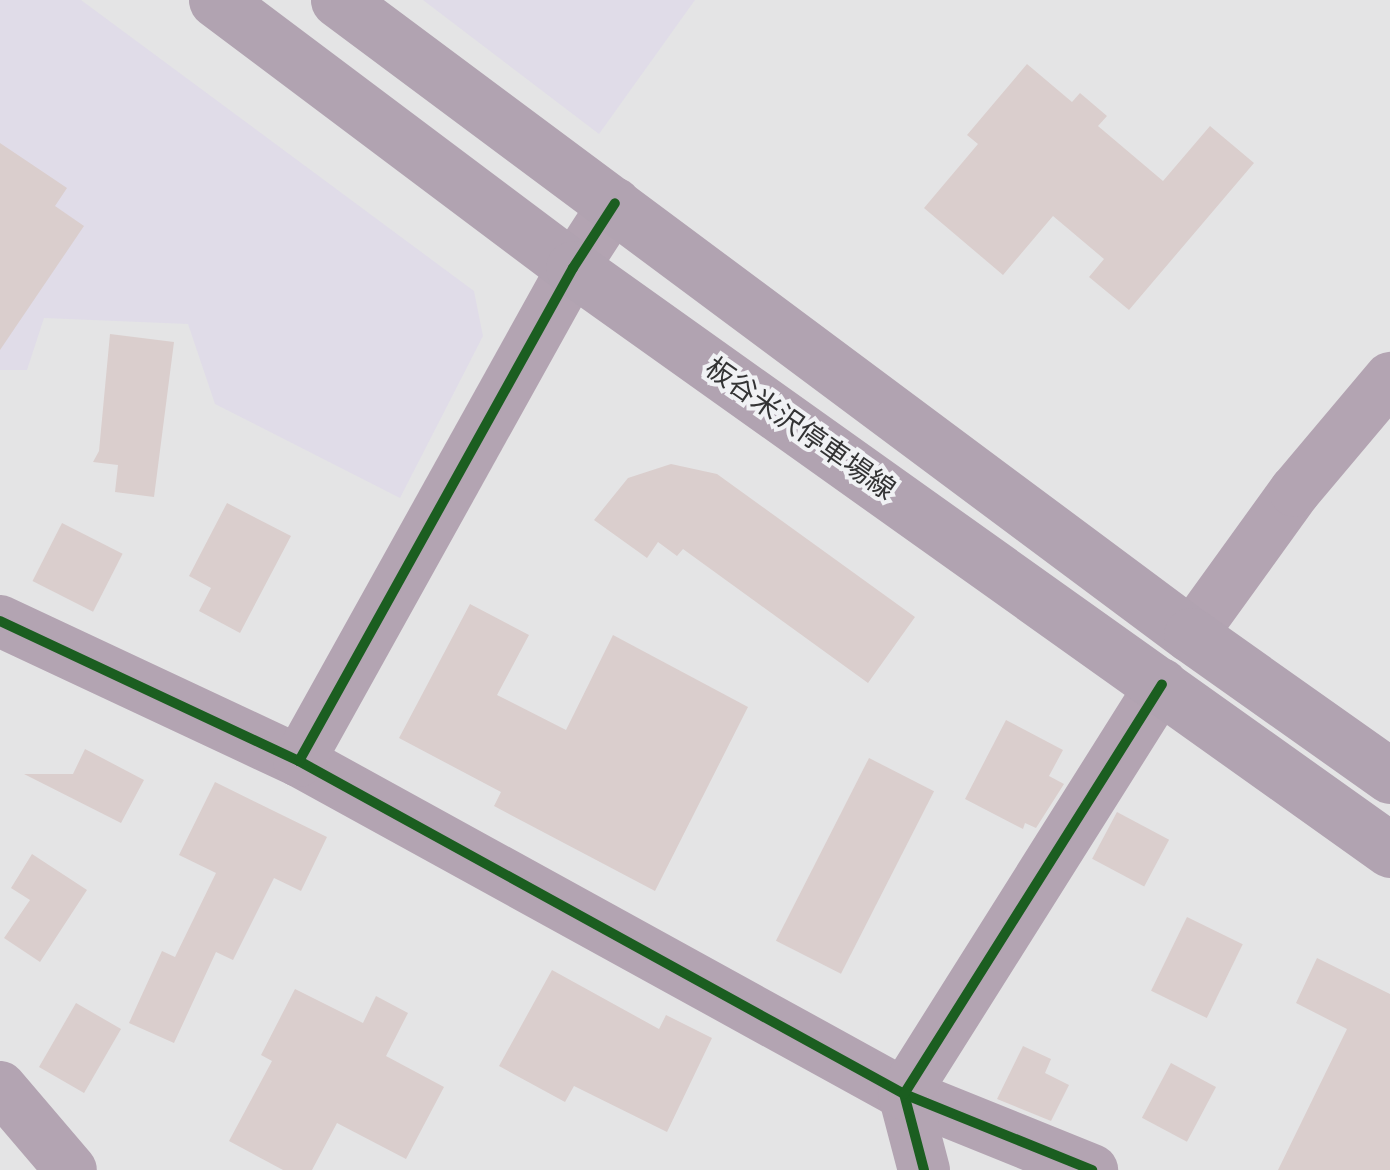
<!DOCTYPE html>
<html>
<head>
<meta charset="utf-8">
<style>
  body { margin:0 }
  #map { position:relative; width:1390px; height:1170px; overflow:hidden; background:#e4e4e5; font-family:"Libre Baskerville","Noto Sans JP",serif }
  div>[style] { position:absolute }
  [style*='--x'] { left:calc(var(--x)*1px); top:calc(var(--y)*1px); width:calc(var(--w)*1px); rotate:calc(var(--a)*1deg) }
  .commercial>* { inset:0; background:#e0dce8 }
  .building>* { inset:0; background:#dacecd; transform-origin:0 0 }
  .minor>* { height:52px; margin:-26px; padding:0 26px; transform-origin:26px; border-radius:26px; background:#b3a4b2 }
  .secondary>* { height:55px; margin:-27.5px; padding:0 27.5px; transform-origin:27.5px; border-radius:27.5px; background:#b1a3b1 }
  .cycleway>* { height:10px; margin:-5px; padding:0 5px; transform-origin:5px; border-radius:5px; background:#1b5e20 }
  span { translate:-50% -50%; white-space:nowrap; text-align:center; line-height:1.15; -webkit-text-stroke:8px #f0f1f4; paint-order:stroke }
  .street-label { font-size:28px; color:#333334 }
</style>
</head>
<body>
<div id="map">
  <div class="commercial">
    <div style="clip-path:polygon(0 0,81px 0,474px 291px,483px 336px,400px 498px,215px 404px,188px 324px,44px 318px,27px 370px,0 370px)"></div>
    <div style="clip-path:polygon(423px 0,695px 0,599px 134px)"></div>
  </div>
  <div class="building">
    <div style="clip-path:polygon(1027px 64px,1072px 102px,1080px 93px,1107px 116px,1098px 126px,1163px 181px,1210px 126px,1254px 163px,1129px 310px,1089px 277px,1104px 259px,1053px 216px,1003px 275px,924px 208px,978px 144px,967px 135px)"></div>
    <div style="clip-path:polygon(0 143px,67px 188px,55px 206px,84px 226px,0 350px)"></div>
    <div style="clip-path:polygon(110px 334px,174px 342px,154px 497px,115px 492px,118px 465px,93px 462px,99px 451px)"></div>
    <div style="clip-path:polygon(671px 464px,717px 474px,915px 617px,868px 683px,683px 549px,677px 556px,658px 542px,647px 558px,594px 520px,628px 478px)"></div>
    <div style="clip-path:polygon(227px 503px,291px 536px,240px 633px,199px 611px,211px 588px,189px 576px)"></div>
    <div style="left:62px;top:523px;width:68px;height:65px;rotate:27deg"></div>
    <div style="clip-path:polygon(470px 604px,529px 635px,497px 695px,566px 730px,613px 635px,748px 707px,655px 891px,494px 806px,501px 792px,399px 738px)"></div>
    <div style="clip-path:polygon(1006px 720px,1063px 750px,1049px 776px,1064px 784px,1036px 828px,1025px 823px,1023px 829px,965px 799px)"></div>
    <div style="clip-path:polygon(85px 749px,144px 780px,121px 823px,24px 774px,73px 774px)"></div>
    <div style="left:869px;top:758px;width:73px;height:205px;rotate:27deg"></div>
    <div style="clip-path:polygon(215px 782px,327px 837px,301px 891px,274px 878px,233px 960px,216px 952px,174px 1043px,129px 1023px,162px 951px,175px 957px,216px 873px,179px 855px)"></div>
    <div style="left:1117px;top:812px;width:59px;height:53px;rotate:28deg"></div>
    <div style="clip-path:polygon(32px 854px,87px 890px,40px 962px,4px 938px,30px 900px,11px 888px)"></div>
    <div style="left:1187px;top:917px;width:62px;height:82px;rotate:26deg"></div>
    <div style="clip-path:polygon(1317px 958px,1390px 994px,1390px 1170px,1278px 1170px,1347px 1029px,1296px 1003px)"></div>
    <div style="clip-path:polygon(552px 970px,659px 1029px,666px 1015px,712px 1038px,667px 1132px,574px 1086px,565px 1102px,499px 1066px)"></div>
    <div style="clip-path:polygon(295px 989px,363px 1023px,376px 996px,408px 1013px,386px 1056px,444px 1087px,406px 1159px,337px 1123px,312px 1170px,283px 1170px,229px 1141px,272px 1061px,261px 1055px)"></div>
    <div style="left:76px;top:1003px;width:52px;height:74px;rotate:30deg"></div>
    <div style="clip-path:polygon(1023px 1046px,1051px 1059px,1045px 1073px,1069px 1085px,1051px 1121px,997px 1099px)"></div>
    <div style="left:1171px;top:1063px;width:51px;height:62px;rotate:28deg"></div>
  </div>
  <div class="minor">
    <div style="--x:0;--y:621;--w:330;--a:25.1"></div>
    <div style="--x:299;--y:761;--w:691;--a:28.83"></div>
    <div style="--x:904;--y:1094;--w:203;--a:22"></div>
    <div style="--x:1191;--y:635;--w:178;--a:-54.2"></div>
    <div style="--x:1295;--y:491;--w:148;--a:-49.9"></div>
    <div style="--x:299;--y:761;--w:564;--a:-60.94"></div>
    <div style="--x:573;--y:268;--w:77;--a:-57.1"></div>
    <div style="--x:0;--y:1087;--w:109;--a:49.5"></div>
    <div style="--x:924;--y:1170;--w:79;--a:-104.7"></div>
    <div style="--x:904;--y:1094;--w:484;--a:-57.8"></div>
  </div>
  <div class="secondary">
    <div style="--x:216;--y:0;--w:446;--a:36.9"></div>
    <div style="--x:573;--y:268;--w:1003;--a:35.46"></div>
    <div style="--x:338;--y:0;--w:1063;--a:36.67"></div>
    <div style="--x:1191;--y:635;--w:244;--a:35.3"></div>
  </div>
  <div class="cycleway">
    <div style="--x:0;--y:621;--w:330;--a:25.1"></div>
    <div style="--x:299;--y:761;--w:691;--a:28.83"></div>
    <div style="--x:904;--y:1094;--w:203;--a:22"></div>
    <div style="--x:299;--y:761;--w:564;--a:-60.94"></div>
    <div style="--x:573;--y:268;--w:77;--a:-57.1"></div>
    <div style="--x:924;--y:1170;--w:79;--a:-104.7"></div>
    <div style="--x:904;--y:1094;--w:484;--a:-57.8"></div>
  </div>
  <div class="street-label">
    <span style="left:800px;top:429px;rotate:35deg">板谷米沢停車場線</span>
  </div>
</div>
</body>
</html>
